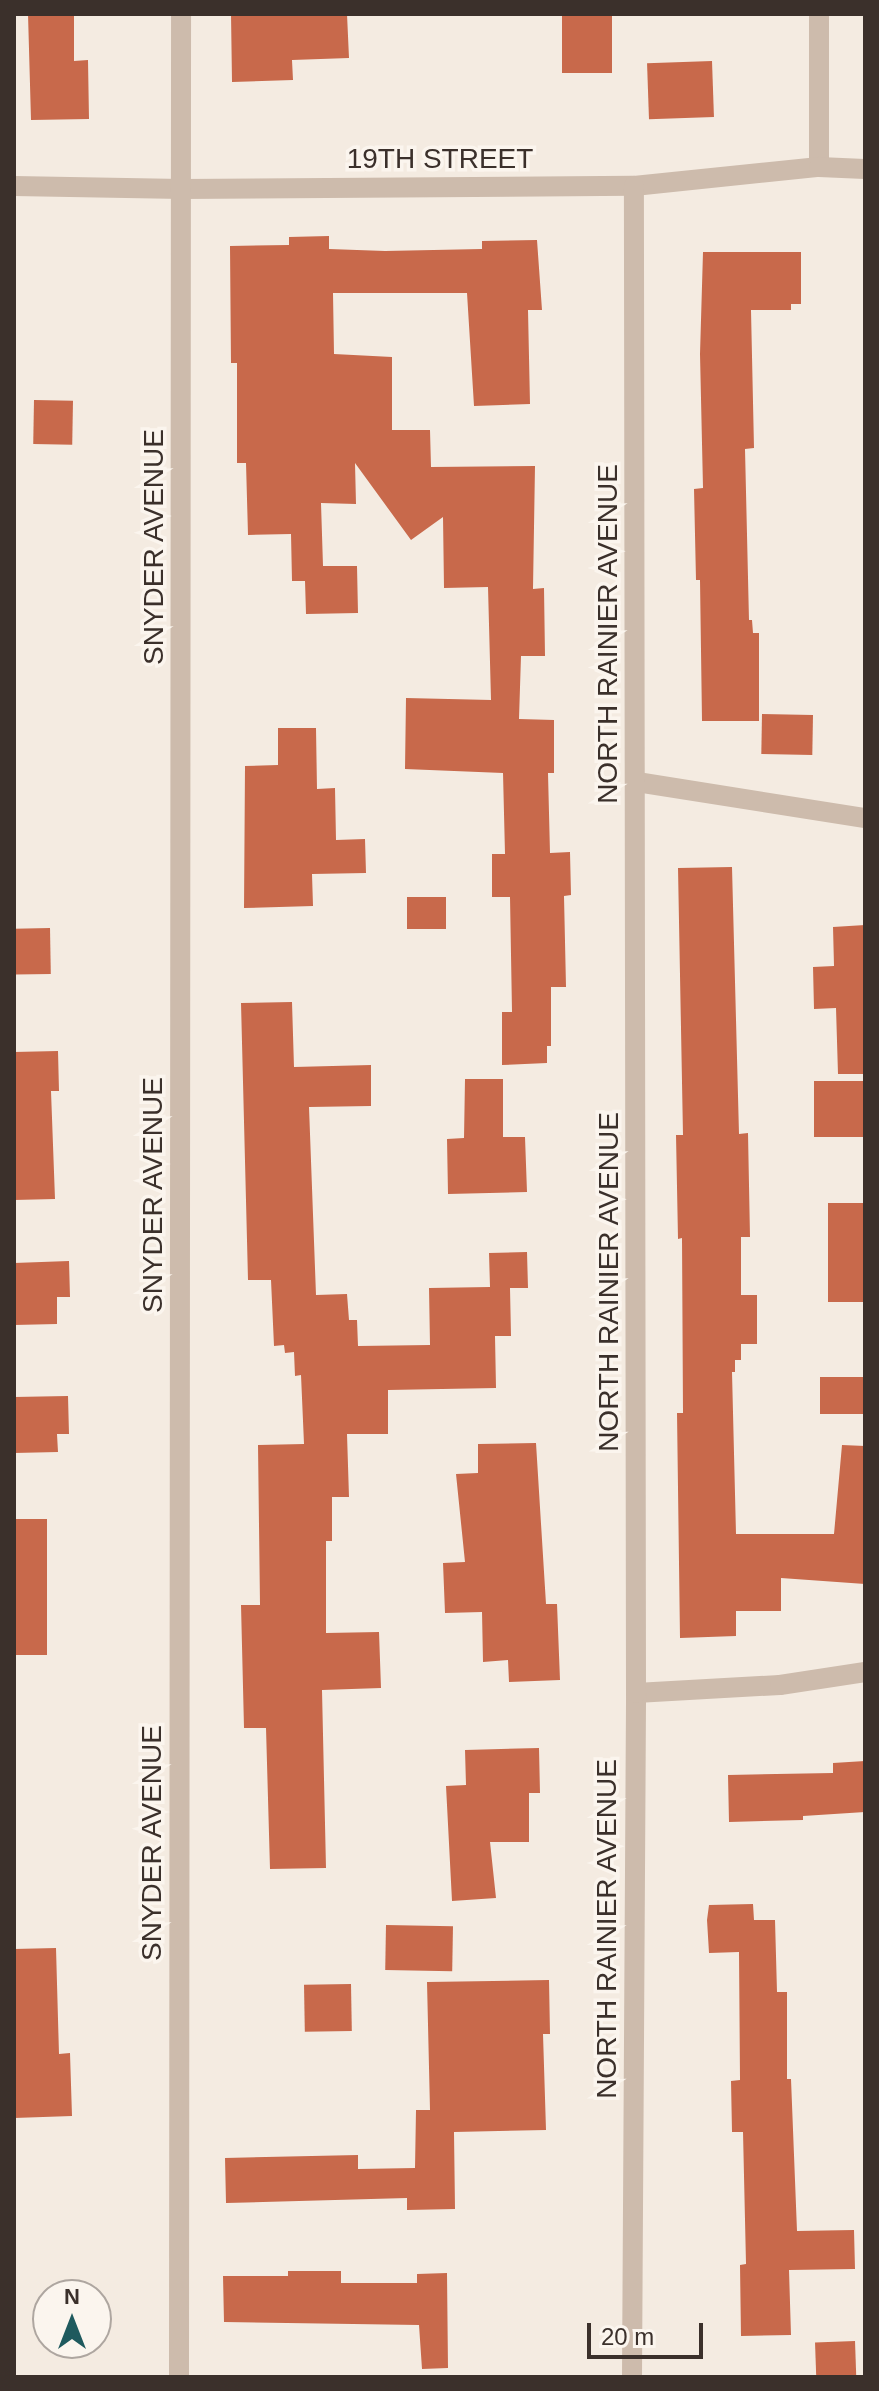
<!DOCTYPE html>
<html>
<head>
<meta charset="utf-8">
<style>
  body { margin:0 }
  #map { position:relative; width:879px; height:2391px; overflow:hidden; background:#f4ebe1; font-family:Helvetica,sans-serif }
  div>[style] { position:absolute }
  [style*='--x'] { left:calc(var(--x)*1px); top:calc(var(--y)*1px); width:calc(var(--w)*1px); rotate:calc(var(--a)*1deg) }
  .building>* { inset:0; background:#c8694b; transform-origin:0 0 }
  .minor>* { height:20px; margin:-10px; padding:0 10px; transform-origin:10px; border-radius:10px; background:#cdbbac }
  span { translate:-50% -50%; white-space:nowrap; text-align:center; line-height:1.15; -webkit-text-stroke:7px #fbf5ee; paint-order:stroke }
  .street-label { font-size:28px; color:#3b302b }
  .frame { position:absolute; inset:0; border:16px solid #3b302b; pointer-events:none }
  .north { position:absolute; left:32px; top:2279px; width:80px; height:80px; box-sizing:border-box; background:#fbf5ee; border:2px solid #aea6a0; border-radius:50%; rotate:0deg; font-size:22px; font-weight:700; line-height:32px; text-align:center; color:#3b302b }
  .north::after { content:''; display:block; margin:auto; width:28px; height:36px; background:#1f5a5e; clip-path:polygon(50% 0,100% 100%,50% 72%,0 100%) }
  .scale { position:absolute; left:587px; top:2323px; width:116px; height:36px; box-sizing:border-box; border:4px solid #3b302b; border-top:0; padding-left:10px; font-size:24px; line-height:28px; white-space:nowrap; color:#3b302b; -webkit-text-stroke:6px #fbf5ee; paint-order:stroke }
</style>
</head>
<body>
<div id="map">
  <div class="building">
    <div style="clip-path:polygon(28px 14px,74px 14px,74px 61px,88px 60px,89px 119px,31px 120px)"></div>
    <div style="clip-path:polygon(231px 14px,347px 14px,349px 58px,292px 60px,293px 80px,232px 82px)"></div>
    <div style="left:562px;top:14px;width:50px;height:59px"></div>
    <div style="left:712px;top:61px;width:56px;height:65px;rotate:88deg"></div>
    <div style="clip-path:polygon(329px 236px,329px 249px,385px 251px,482px 249px,482px 241px,537px 240px,542px 310px,528px 310px,530px 404px,474px 406px,467px 293px,333px 293px,334px 354px,392px 357px,392px 430px,430px 430px,431px 467px,535px 466px,533px 589px,544px 588px,545px 656px,521px 656px,519px 719px,554px 720px,554px 773px,548px 773px,550px 853px,570px 852px,571px 895px,564px 896px,566px 987px,551px 987px,551px 1046px,547px 1046px,547px 1063px,502px 1065px,502px 1012px,512px 1012px,510px 897px,492px 897px,492px 854px,505px 854px,503px 773px,405px 769px,406px 698px,491px 700px,488px 587px,444px 588px,443px 517px,411px 540px,355px 463px,356px 504px,321px 503px,323px 566px,357px 566px,358px 613px,306px 614px,305px 581px,292px 581px,291px 534px,248px 535px,246px 463px,237px 463px,237px 363px,231px 363px,230px 246px,289px 245px,289px 237px)"></div>
    <div style="clip-path:polygon(703px 252px,801px 252px,801px 304px,791px 304px,791px 310px,751px 310px,754px 448px,745px 449px,749px 620px,752px 620px,753px 633px,759px 633px,759px 721px,702px 721px,700px 580px,696px 580px,694px 489px,703px 488px,700px 354px)"></div>
    <div style="left:34px;top:400px;width:39px;height:44px;rotate:1deg"></div>
    <div style="left:762px;top:714px;width:51px;height:40px;rotate:1deg"></div>
    <div style="clip-path:polygon(278px 728px,316px 728px,317px 789px,335px 788px,336px 840px,365px 839px,366px 873px,312px 874px,313px 906px,244px 908px,245px 766px,278px 765px)"></div>
    <div style="clip-path:polygon(732px 867px,739px 1134px,748px 1133px,750px 1237px,741px 1237px,741px 1295px,757px 1295px,757px 1344px,741px 1344px,741px 1360px,735px 1360px,735px 1372px,732px 1372px,736px 1534px,834px 1534px,842px 1445px,865px 1446px,865px 1584px,781px 1578px,781px 1611px,736px 1611px,736px 1636px,680px 1638px,677px 1413px,683px 1413px,682px 1238px,678px 1239px,676px 1135px,683px 1135px,678px 868px)"></div>
    <div style="left:407px;top:897px;width:39px;height:32px"></div>
    <div style="clip-path:polygon(865px 925px,865px 1074px,838px 1074px,836px 1008px,814px 1009px,813px 967px,834px 966px,833px 927px)"></div>
    <div style="left:50px;top:928px;width:46px;height:36px;rotate:89deg"></div>
    <div style="clip-path:polygon(292px 1002px,294px 1067px,371px 1065px,371px 1106px,309px 1107px,316px 1295px,347px 1294px,349px 1320px,357px 1320px,358px 1346px,430px 1345px,429px 1288px,490px 1287px,489px 1253px,527px 1252px,528px 1288px,510px 1288px,511px 1336px,495px 1336px,496px 1388px,388px 1390px,388px 1434px,347px 1434px,349px 1497px,332px 1497px,332px 1541px,326px 1541px,326px 1633px,379px 1632px,381px 1688px,322px 1690px,326px 1868px,270px 1869px,266px 1728px,244px 1728px,241px 1605px,260px 1605px,258px 1445px,304px 1444px,301px 1375px,295px 1376px,294px 1352px,285px 1353px,284px 1345px,274px 1346px,271px 1280px,248px 1280px,241px 1003px)"></div>
    <div style="clip-path:polygon(58px 1051px,59px 1091px,51px 1091px,55px 1199px,14px 1200px,14px 1052px)"></div>
    <div style="clip-path:polygon(465px 1079px,503px 1079px,503px 1137px,525px 1137px,527px 1192px,448px 1194px,447px 1139px,464px 1138px)"></div>
    <div style="left:865px;top:1081px;width:56px;height:51px;rotate:90deg"></div>
    <div style="left:828px;top:1203px;width:37px;height:99px"></div>
    <div style="clip-path:polygon(69px 1261px,70px 1297px,57px 1297px,57px 1324px,14px 1325px,14px 1263px)"></div>
    <div style="left:865px;top:1377px;width:37px;height:45px;rotate:90deg"></div>
    <div style="clip-path:polygon(68px 1396px,69px 1434px,57px 1434px,58px 1452px,14px 1453px,14px 1397px)"></div>
    <div style="clip-path:polygon(536px 1443px,546px 1604px,557px 1604px,560px 1680px,509px 1682px,508px 1660px,483px 1662px,482px 1612px,445px 1613px,443px 1563px,465px 1562px,456px 1474px,478px 1473px,478px 1444px)"></div>
    <div style="left:14px;top:1519px;width:33px;height:136px"></div>
    <div style="clip-path:polygon(539px 1748px,540px 1793px,529px 1793px,529px 1842px,490px 1842px,496px 1898px,452px 1901px,446px 1786px,466px 1785px,465px 1750px)"></div>
    <div style="clip-path:polygon(865px 1761px,865px 1812px,803px 1816px,803px 1820px,729px 1822px,728px 1775px,833px 1773px,833px 1763px)"></div>
    <div style="clip-path:polygon(753px 1904px,754px 1920px,775px 1920px,777px 1992px,787px 1992px,787px 2079px,791px 2079px,797px 2231px,854px 2230px,855px 2269px,789px 2270px,791px 2335px,741px 2336px,740px 2265px,746px 2264px,743px 2132px,732px 2132px,731px 2081px,740px 2080px,739px 1952px,709px 1953px,707px 1920px,709px 1905px)"></div>
    <div style="left:386px;top:1925px;width:67px;height:45px;rotate:1deg"></div>
    <div style="clip-path:polygon(56px 1948px,59px 2054px,70px 2053px,72px 2116px,14px 2118px,14px 1949px)"></div>
    <div style="clip-path:polygon(549px 1980px,550px 2034px,543px 2034px,546px 2130px,454px 2132px,455px 2209px,407px 2210px,407px 2198px,226px 2203px,225px 2158px,358px 2155px,358px 2169px,415px 2168px,416px 2110px,430px 2110px,427px 1982px)"></div>
    <div style="left:351px;top:1984px;width:47px;height:47px;rotate:89deg"></div>
    <div style="clip-path:polygon(288px 2271px,341px 2271px,341px 2283px,417px 2283px,417px 2274px,447px 2273px,448px 2368px,422px 2369px,419px 2325px,224px 2322px,223px 2276px,288px 2276px)"></div>
    <div style="left:855px;top:2341px;width:36px;height:40px;rotate:88deg"></div>
  </div>
  <div class="minor">
    <div style="--x:819;--y:14;--w:153;--a:90"></div>
    <div style="--x:14;--y:186;--w:168;--a:1"></div>
    <div style="--x:182;--y:189;--w:452;--a:-0.4"></div>
    <div style="--x:634;--y:186;--w:186;--a:-5.9"></div>
    <div style="--x:819;--y:167;--w:46;--a:2.5"></div>
    <div style="--x:637;--y:782;--w:231;--a:9"></div>
    <div style="--x:636;--y:1693;--w:144;--a:-3.2"></div>
    <div style="--x:780;--y:1685;--w:86;--a:-8.7"></div>
    <div style="--x:179;--y:2377;--w:2363;--a:-89.95"></div>
    <div style="--x:632;--y:2377;--w:684;--a:-89.66"></div>
    <div style="--x:636;--y:1693;--w:1507;--a:-90.08"></div>
  </div>
  <div class="street-label">
    <span style="left:440px;top:159px">19TH STREET</span>
    <span style="left:154px;top:547px;rotate:-90deg">SNYDER AVENUE</span>
    <span style="left:608px;top:634px;rotate:-90deg">NORTH RAINIER AVENUE</span>
    <span style="left:153px;top:1195px;rotate:-90deg">SNYDER AVENUE</span>
    <span style="left:609px;top:1282px;rotate:-90deg">NORTH RAINIER AVENUE</span>
    <span style="left:152px;top:1843px;rotate:-90deg">SNYDER AVENUE</span>
    <span style="left:607px;top:1929px;rotate:-90deg">NORTH RAINIER AVENUE</span>
  </div>
  <div class="frame"></div>
  <div class="north">N</div>
  <div class="scale">20 m</div>
</div>
</body>
</html>
